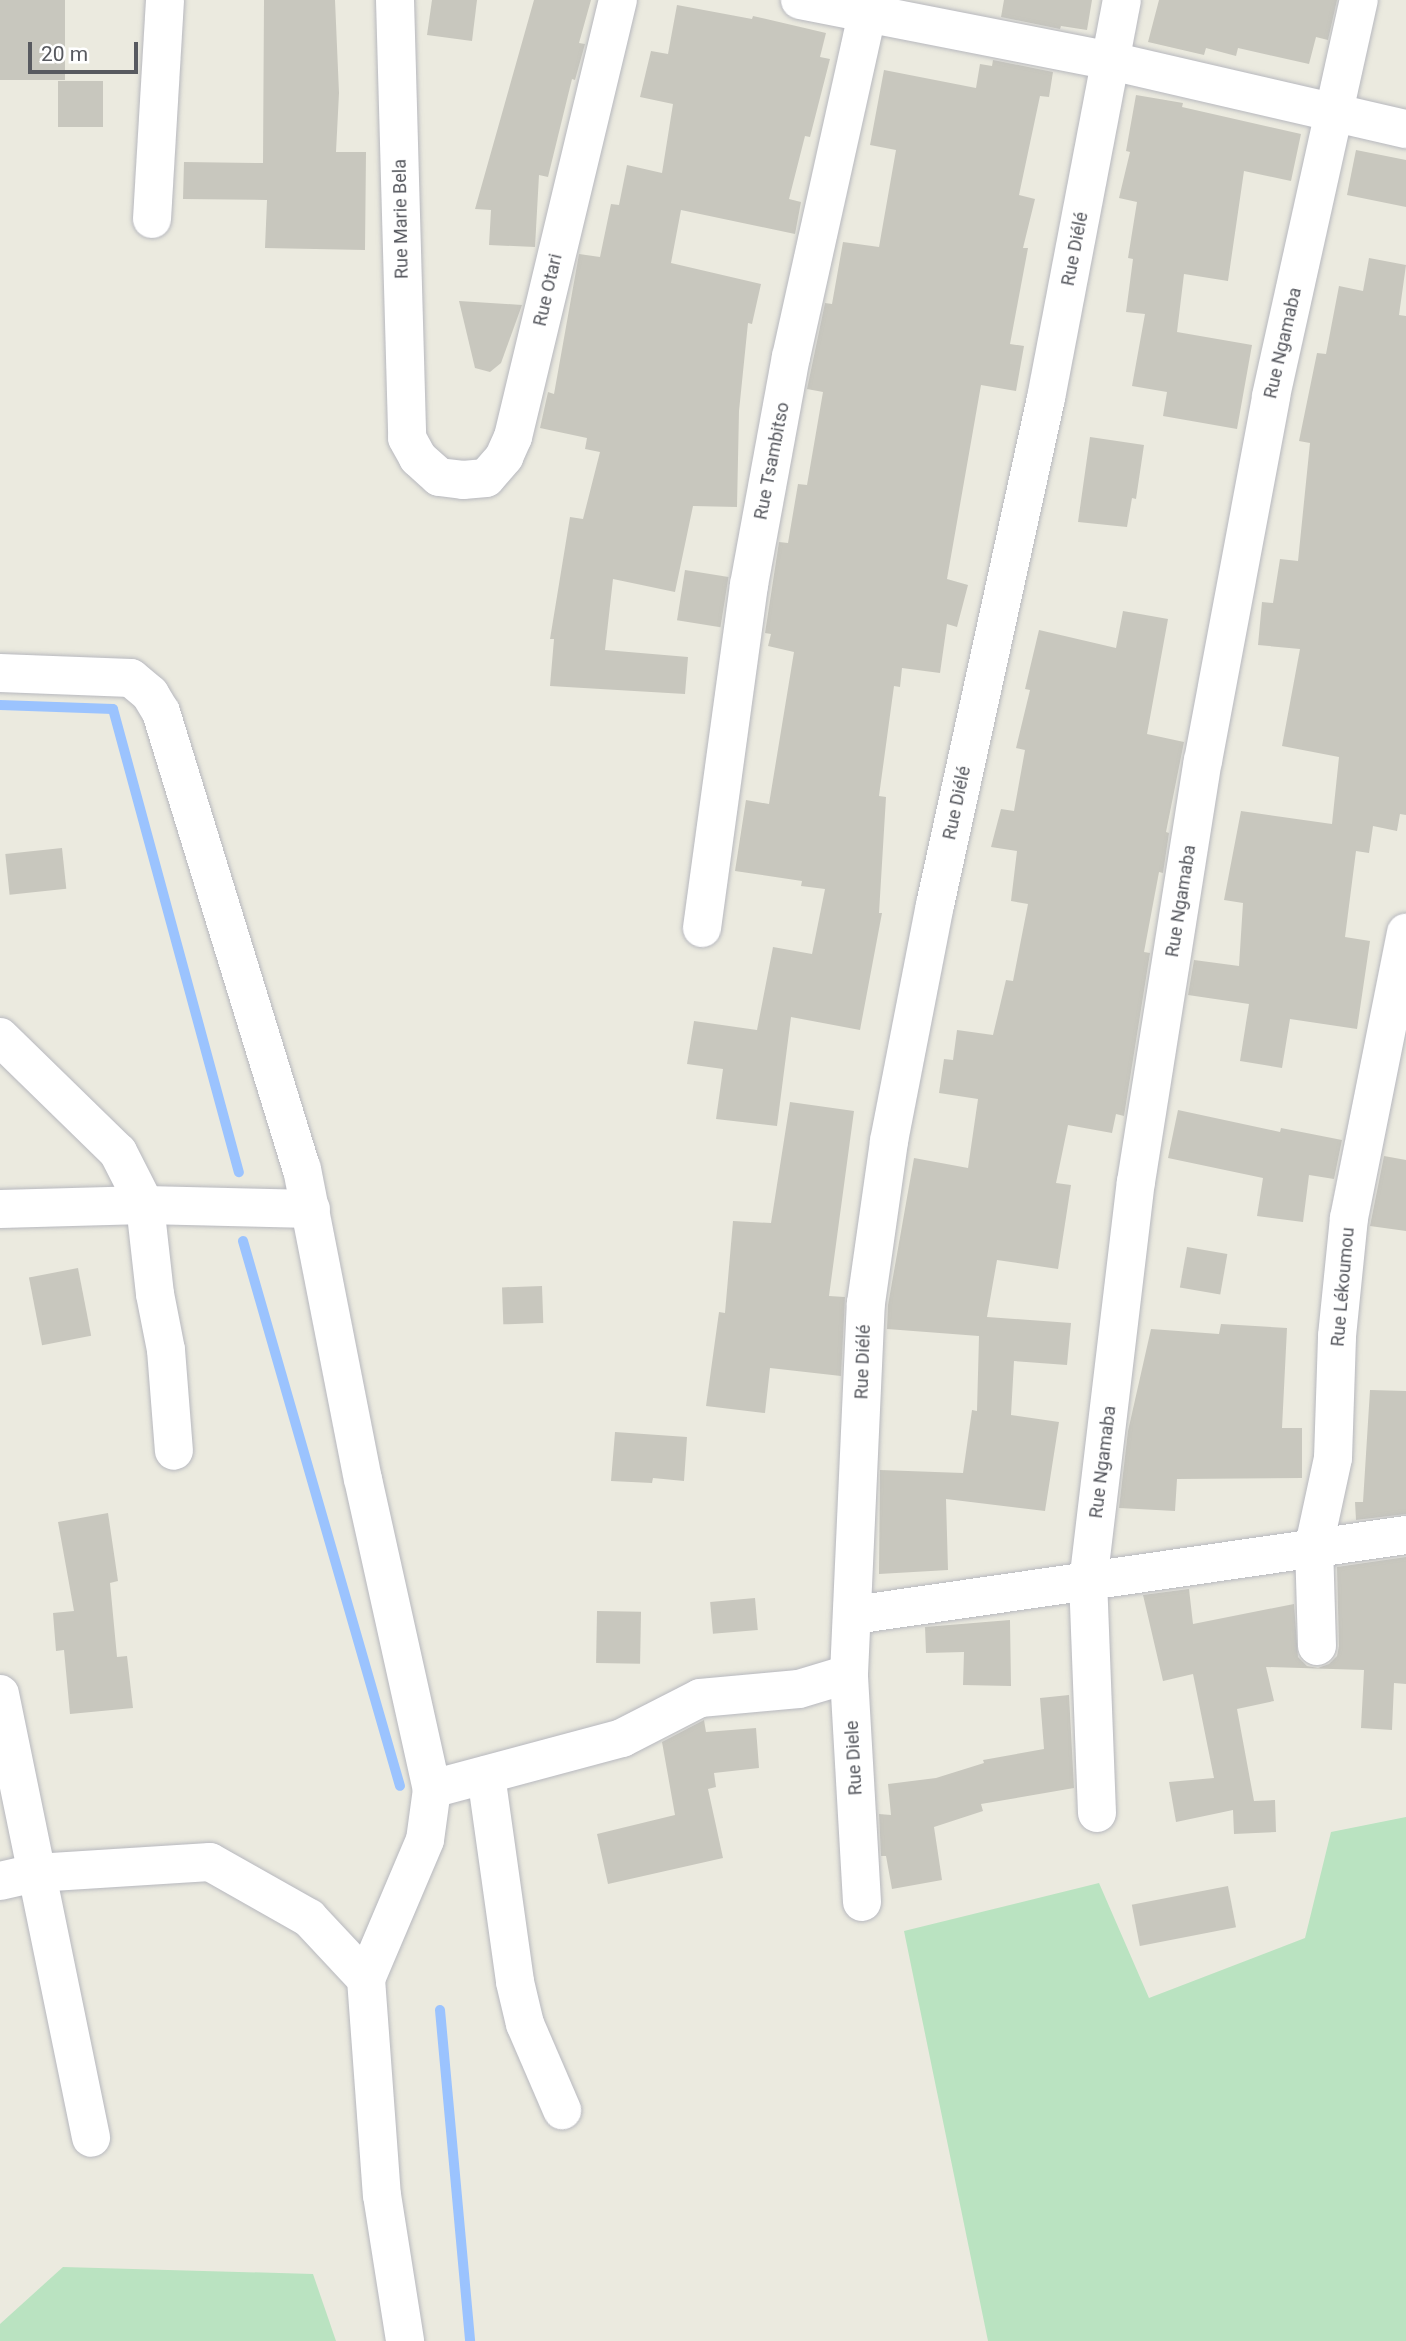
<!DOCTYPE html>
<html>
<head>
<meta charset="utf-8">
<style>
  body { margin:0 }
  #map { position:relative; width:1406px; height:2341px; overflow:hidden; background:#ebeadf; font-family:Roboto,sans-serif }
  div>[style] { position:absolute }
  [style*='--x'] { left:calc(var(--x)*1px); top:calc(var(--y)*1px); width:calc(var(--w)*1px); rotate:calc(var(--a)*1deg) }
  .green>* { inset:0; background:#bae3c1 }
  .stream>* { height:10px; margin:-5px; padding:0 5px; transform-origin:5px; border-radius:5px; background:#9bc3fe }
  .building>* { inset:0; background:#c8c7be; transform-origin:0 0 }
  .roads { filter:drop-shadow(0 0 2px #b7b8be) drop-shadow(0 0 2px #b7b8be) }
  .minor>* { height:38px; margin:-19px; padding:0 19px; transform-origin:19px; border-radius:19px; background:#fff }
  span { translate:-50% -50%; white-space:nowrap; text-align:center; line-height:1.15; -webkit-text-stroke:5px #fff; paint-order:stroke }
  .street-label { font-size:18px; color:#585a60 }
  .scale { position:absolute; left:28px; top:42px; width:110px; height:32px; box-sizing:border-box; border:4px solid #585a60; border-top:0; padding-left:9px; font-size:21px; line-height:24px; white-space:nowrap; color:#585a60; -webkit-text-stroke:5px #fff; paint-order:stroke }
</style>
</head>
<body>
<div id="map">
  <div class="green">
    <div style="clip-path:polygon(1406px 1817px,1406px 2341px,988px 2341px,904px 1931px,1099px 1883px,1149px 1998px,1305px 1938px,1331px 1832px)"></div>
    <div style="clip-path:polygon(63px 2267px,313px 2274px,336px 2341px,0 2341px,0 2324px)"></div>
  </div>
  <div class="stream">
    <div style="--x:0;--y:705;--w:113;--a:2"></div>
    <div style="--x:113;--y:709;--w:480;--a:74.8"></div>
    <div style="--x:243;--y:1241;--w:567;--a:73.93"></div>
    <div style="--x:440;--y:2010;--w:332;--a:84.8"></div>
  </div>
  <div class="building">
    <div style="left:0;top:0;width:65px;height:80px"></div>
    <div style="clip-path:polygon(264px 0,335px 0,339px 93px,336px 152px,366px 152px,365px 250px,265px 248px,267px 200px,183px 199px,184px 162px,263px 163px)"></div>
    <div style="clip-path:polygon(432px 0,477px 0,472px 41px,427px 35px)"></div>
    <div style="clip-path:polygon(534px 0,591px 0,579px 43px,585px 44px,575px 80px,572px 79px,548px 177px,539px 175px,535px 247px,489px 245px,491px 210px,475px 209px)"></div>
    <div style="clip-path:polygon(1004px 0,1092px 0,1087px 30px,1061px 26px,1060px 29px,1001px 17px)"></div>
    <div style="clip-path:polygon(1159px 0,1337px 0,1328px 40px,1316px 37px,1309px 64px,1238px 48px,1236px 56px,1206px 48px,1204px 55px,1148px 42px)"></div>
    <div style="clip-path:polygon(677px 5px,752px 19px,753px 16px,826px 33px,820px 57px,830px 59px,810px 137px,805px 136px,789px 199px,801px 202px,795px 234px,681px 210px,671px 263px,761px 284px,752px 324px,748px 323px,739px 411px,737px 507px,693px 506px,675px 592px,613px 579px,605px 650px,688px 657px,685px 694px,550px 686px,554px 639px,550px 639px,570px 517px,583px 519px,600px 452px,585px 449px,587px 438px,540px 428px,548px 392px,554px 394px,579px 254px,600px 257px,611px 204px,619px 205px,627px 165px,662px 173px,673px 104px,640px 97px,651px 51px,668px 54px)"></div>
    <div style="clip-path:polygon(993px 60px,1053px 72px,1049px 97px,1040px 96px,1019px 195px,1035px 199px,1023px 248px,1028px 248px,1010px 344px,1024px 346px,1016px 391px,981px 385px,947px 579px,968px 585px,957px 627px,947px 624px,940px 673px,902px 668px,900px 687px,894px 686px,879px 796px,886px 797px,879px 913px,882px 913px,860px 1030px,791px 1017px,777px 1126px,716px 1119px,723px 1069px,687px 1064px,694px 1021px,757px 1030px,773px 947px,812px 954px,825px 889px,801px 886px,802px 881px,735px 871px,746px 800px,769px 804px,794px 652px,768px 646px,771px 634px,765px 633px,779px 542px,788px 543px,798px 484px,807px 485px,823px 392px,807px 389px,825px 303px,832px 304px,843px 242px,879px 247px,896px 150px,870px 145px,884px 70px,976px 88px,980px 64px,992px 66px)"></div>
    <div style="left:103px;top:81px;width:46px;height:45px;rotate:90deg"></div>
    <div style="clip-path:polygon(1136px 95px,1183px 103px,1182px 107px,1301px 134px,1291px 181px,1244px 171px,1228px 281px,1184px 274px,1177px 332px,1252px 345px,1237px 429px,1163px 416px,1167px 392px,1132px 386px,1145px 314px,1126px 312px,1133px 259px,1128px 258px,1137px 202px,1119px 198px,1130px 152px,1126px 151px)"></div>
    <div style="clip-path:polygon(1356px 150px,1406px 160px,1406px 207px,1347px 195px)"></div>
    <div style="clip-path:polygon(1369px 258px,1406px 265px,1399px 315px,1406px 316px,1406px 815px,1400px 814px,1397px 831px,1373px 826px,1369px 853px,1356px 851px,1345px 937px,1370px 941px,1357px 1029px,1290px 1019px,1282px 1068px,1240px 1061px,1249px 1004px,1188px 995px,1194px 960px,1239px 966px,1243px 903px,1224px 900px,1241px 811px,1332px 824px,1339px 757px,1282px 746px,1300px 649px,1258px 645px,1262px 602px,1273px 603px,1280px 559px,1298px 561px,1310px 443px,1299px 441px,1317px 353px,1326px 354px,1339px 286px,1363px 291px)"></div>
    <div style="clip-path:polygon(459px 301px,522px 305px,501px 363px,490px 372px,475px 368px)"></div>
    <div style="clip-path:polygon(1090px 437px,1144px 445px,1136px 499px,1132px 498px,1127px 527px,1078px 522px)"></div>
    <div style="left:685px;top:570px;width:44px;height:51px;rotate:9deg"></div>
    <div style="clip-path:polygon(1123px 611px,1168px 619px,1147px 734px,1184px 742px,1166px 832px,1169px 833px,1163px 873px,1159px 872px,1144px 952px,1150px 953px,1124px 1116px,1116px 1114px,1112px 1133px,1068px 1125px,1056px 1183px,1071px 1185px,1058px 1269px,997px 1260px,987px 1317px,1071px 1323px,1067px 1365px,1014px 1361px,1011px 1415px,1059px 1422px,1045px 1511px,946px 1499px,948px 1570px,879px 1574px,880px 1470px,963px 1473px,972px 1410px,977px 1411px,979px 1336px,887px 1329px,888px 1305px,914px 1158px,968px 1168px,978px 1099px,939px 1093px,944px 1059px,953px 1060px,957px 1030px,993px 1035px,1006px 980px,1013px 981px,1028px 904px,1011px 901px,1017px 851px,991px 847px,1001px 809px,1014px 811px,1025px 750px,1016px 748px,1030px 690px,1025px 689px,1039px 630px,1116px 648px)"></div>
    <div style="left:62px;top:848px;width:41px;height:57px;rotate:84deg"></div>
    <div style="clip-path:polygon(790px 1102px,854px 1111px,829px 1296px,845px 1297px,841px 1376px,770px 1368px,765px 1413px,706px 1406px,719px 1312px,725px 1313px,733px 1221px,771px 1223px)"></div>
    <div style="clip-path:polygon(1178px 1110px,1280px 1132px,1281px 1128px,1342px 1140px,1334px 1179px,1309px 1175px,1303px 1222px,1257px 1216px,1263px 1178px,1168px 1158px)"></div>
    <div style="clip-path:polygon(1384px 1156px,1406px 1160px,1406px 1231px,1370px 1226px)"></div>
    <div style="left:1187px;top:1247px;width:41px;height:41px;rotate:10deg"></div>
    <div style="left:78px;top:1268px;width:69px;height:50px;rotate:79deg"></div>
    <div style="left:542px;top:1286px;width:37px;height:40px;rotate:88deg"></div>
    <div style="clip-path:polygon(1221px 1324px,1287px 1328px,1282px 1428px,1302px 1428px,1302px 1478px,1177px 1479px,1175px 1511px,1119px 1508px,1128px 1431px,1151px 1329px,1219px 1334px)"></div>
    <div style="clip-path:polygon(1370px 1390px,1406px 1391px,1406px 1514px,1356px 1520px,1355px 1502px,1363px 1502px)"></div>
    <div style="clip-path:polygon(615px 1432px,687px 1437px,684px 1481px,653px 1478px,652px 1483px,611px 1481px)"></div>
    <div style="clip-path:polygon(108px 1513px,118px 1581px,110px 1583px,117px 1657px,127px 1656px,133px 1708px,70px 1714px,64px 1650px,56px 1651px,53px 1613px,74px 1611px,58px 1522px)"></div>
    <div style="clip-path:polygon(1406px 1557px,1406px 1684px,1394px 1683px,1392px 1730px,1361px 1728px,1364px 1670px,1266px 1667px,1274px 1701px,1237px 1709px,1254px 1801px,1275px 1800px,1276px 1832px,1234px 1834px,1233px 1810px,1176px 1822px,1169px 1782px,1214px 1778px,1193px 1674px,1163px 1681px,1143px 1595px,1189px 1589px,1193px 1624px,1294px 1604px,1298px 1657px,1307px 1666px,1318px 1668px,1329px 1664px,1337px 1656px,1339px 1646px,1337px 1567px)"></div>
    <div style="left:755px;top:1598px;width:32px;height:45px;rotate:85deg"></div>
    <div style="left:597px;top:1611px;width:44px;height:52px;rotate:1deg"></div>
    <div style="clip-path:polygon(1010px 1620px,1011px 1686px,963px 1685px,964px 1652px,926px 1653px,925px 1627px)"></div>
    <div style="clip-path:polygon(1069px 1695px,1074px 1788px,981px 1804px,983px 1811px,934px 1827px,942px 1880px,892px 1889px,886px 1856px,881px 1856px,879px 1814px,891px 1815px,888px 1784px,936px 1778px,984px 1763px,983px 1760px,1044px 1749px,1040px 1698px)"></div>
    <div style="clip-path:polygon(704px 1720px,706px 1732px,756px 1728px,759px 1768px,714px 1773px,716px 1787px,708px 1789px,723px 1858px,608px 1884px,597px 1834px,675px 1815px,662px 1742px)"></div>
    <div style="left:1228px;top:1886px;width:42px;height:98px;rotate:79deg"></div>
  </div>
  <div class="roads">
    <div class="minor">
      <div style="--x:395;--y:0;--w:438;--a:88.4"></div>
      <div style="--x:407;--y:438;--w:23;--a:61"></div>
      <div style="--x:418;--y:458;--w:28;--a:42"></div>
      <div style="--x:439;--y:477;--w:24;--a:7"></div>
      <div style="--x:463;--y:480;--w:23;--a:-5"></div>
      <div style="--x:486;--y:478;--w:28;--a:-49"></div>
      <div style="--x:504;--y:457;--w:22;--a:-66"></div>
      <div style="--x:513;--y:437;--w:449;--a:-76.5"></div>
      <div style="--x:800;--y:0;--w:317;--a:11.1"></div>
      <div style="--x:1111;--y:61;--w:303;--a:13"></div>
      <div style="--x:152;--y:219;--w:219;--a:-86.6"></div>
      <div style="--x:0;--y:673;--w:131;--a:2.2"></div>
      <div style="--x:131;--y:678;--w:25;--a:40"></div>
      <div style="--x:150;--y:694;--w:21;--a:59"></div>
      <div style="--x:161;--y:712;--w:478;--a:72.9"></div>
      <div style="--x:302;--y:1169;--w:316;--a:78.9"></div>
      <div style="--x:363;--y:1479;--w:318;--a:77.5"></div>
      <div style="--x:432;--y:1789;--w:51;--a:97.8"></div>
      <div style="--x:425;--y:1840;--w:151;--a:113"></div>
      <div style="--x:702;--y:928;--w:346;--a:-82.2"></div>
      <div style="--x:749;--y:585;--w:232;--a:-79.6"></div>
      <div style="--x:791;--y:357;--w:366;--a:-77.5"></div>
      <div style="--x:0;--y:1037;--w:165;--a:44.3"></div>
      <div style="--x:118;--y:1152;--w:59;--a:63"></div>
      <div style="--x:145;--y:1205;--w:90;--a:83.6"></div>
      <div style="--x:155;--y:1294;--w:57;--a:78.9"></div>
      <div style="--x:166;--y:1350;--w:101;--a:85.5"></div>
      <div style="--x:0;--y:1209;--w:145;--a:-1.6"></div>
      <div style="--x:145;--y:1205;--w:166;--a:1.4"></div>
      <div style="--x:854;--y:1615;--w:558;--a:-8.25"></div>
      <div style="--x:1317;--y:1646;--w:100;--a:-91.7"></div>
      <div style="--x:1314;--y:1546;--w:90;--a:-77.8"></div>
      <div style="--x:1333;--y:1458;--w:122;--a:-88.1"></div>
      <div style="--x:1337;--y:1336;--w:119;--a:-84.2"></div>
      <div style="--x:1349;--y:1218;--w:291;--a:-78.7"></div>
      <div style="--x:0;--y:1694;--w:453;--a:78.4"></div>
      <div style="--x:486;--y:1775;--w:209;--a:82"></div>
      <div style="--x:515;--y:1982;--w:43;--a:76.6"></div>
      <div style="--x:525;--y:2024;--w:94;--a:66.7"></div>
      <div style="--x:432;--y:1789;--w:197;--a:-15"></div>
      <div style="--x:622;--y:1738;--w:88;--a:-27.1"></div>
      <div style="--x:700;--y:1698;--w:99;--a:-5.2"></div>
      <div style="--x:799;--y:1689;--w:52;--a:-16.7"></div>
      <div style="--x:1097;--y:1813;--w:230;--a:-92.2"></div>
      <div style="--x:1088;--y:1583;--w:404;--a:-83.2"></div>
      <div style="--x:1136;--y:1182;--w:426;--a:-81"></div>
      <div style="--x:1203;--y:761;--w:371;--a:-79.4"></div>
      <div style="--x:1271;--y:396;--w:406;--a:-77.5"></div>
      <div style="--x:0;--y:1881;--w:37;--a:-13"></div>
      <div style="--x:36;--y:1873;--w:174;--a:-3.6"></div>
      <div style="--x:210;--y:1862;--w:114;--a:29.5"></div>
      <div style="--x:309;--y:1918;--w:83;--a:46.9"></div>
      <div style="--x:366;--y:1979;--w:217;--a:85.8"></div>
      <div style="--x:382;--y:2195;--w:148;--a:81"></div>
      <div style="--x:862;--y:1902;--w:228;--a:-93.3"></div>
      <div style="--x:849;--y:1674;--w:371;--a:-87.4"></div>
      <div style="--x:866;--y:1303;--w:164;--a:-81.9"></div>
      <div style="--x:889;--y:1141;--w:240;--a:-79"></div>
      <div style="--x:935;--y:905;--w:519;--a:-77.65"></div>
      <div style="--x:1046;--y:398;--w:405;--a:-79.2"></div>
    </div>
  </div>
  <div class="street-label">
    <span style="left:401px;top:219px;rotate:-91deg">Rue Marie Bela</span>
    <span style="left:1075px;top:249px;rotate:-79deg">Rue Diélé</span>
    <span style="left:548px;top:290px;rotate:-77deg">Rue Otari</span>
    <span style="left:1283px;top:343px;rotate:-77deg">Rue Ngamaba</span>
    <span style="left:772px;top:461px;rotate:-79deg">Rue Tsambitso</span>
    <span style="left:957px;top:803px;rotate:-78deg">Rue Diélé</span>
    <span style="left:1181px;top:901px;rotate:-81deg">Rue Ngamaba</span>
    <span style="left:1343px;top:1287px;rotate:-85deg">Rue Lékoumou</span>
    <span style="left:863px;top:1362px;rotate:-88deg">Rue Diélé</span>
    <span style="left:1103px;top:1462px;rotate:-83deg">Rue Ngamaba</span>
    <span style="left:854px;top:1758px;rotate:-93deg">Rue Diele</span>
  </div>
  <div class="scale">20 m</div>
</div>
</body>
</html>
